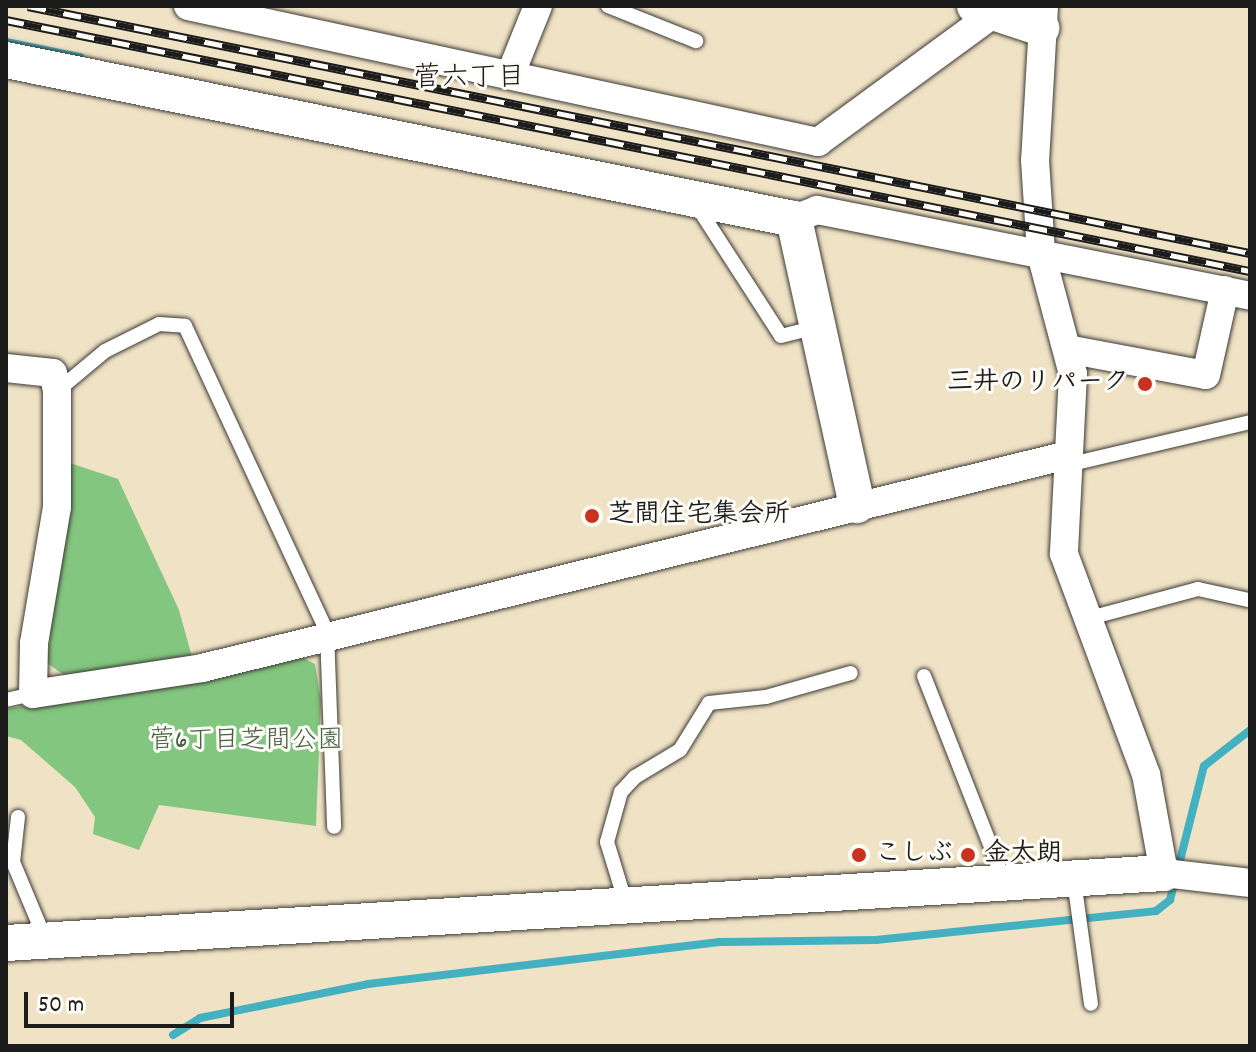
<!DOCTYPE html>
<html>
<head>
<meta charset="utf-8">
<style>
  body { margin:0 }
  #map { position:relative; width:1256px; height:1052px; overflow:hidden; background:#f0e2c5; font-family:Dekko,"Klee One",sans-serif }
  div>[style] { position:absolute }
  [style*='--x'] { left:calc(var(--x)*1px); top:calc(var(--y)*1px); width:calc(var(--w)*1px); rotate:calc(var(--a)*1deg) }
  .green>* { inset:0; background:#83c67f }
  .stream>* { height:8px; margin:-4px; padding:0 4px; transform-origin:4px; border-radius:4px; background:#44b1c1 }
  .roads { filter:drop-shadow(0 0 2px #3c3a35) drop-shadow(0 0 2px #3c3a35) }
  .service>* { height:14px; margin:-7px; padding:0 7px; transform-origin:7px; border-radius:7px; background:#fff }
  .minor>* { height:28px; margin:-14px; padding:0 14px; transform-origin:14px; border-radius:14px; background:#fff }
  .tertiary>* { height:36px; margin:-18px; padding:0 18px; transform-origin:18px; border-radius:18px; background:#fff }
  .rail>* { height:9px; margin-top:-4.5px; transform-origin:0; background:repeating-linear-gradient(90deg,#fdfcf7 0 18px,#1c1c1c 0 36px); box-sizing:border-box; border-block:2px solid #1c1c1c }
  .dots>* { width:22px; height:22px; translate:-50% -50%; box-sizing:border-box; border:4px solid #fdfcf7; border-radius:50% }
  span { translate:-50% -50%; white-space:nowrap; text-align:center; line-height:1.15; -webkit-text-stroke:6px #fdfcf7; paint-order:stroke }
  .poi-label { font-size:26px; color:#1c1c1c; font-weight:700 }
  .right { translate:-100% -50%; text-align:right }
  .left { translate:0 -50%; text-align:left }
  .park-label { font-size:26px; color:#456044 }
  .neighbourhood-label { font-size:28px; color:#1c1c1c }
  .frame { position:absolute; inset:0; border:8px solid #1c1c1c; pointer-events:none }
  .scale { position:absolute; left:24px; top:992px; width:210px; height:36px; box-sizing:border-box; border:4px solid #1c1c1c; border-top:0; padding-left:10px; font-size:24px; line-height:28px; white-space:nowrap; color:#1c1c1c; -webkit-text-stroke:6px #fdfcf7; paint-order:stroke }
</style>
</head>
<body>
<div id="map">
  <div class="green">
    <div style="clip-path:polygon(70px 463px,118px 479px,179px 610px,192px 657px,64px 675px,47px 663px)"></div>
    <div style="clip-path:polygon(299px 656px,315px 664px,321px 700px,316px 826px,159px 805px,139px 850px,93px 834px,95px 817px,75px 787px,21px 740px,6px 736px,6px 709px)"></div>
  </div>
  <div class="stream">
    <div style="--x:6;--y:42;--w:76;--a:11.5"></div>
    <div style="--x:173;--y:1035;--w:32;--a:-32"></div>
    <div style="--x:200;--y:1018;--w:171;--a:-11.4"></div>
    <div style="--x:368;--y:984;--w:354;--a:-6.8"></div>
    <div style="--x:719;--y:942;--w:157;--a:-0.7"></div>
    <div style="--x:876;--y:940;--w:281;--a:-5.9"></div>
    <div style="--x:1156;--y:911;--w:18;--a:-38"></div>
    <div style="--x:1170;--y:900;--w:138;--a:-75.8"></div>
    <div style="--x:1204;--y:766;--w:58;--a:-38"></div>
  </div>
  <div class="roads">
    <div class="service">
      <div style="--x:608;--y:6;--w:95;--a:21.7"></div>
      <div style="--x:695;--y:203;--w:158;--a:57.1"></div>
      <div style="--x:781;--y:336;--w:37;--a:-14"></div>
      <div style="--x:57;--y:391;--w:62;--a:-39.8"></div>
      <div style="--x:105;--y:351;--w:60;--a:-26.6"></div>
      <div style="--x:159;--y:324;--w:26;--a:4"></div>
      <div style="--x:185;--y:326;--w:337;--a:65.1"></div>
      <div style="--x:327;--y:632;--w:195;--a:87.9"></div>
      <div style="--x:1067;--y:465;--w:188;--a:-13.2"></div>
      <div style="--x:1086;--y:619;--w:116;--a:-15"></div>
      <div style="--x:1198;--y:589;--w:51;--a:12.4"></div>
      <div style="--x:924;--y:676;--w:219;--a:68.6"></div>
      <div style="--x:6;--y:700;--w:28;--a:-13"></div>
      <div style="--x:18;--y:817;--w:45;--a:96.3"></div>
      <div style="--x:13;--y:862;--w:86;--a:67.3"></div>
      <div style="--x:1074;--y:880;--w:125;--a:82.2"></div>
      <div style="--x:626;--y:904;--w:65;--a:-107"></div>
      <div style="--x:607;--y:842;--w:52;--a:-74.4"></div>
      <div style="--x:621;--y:792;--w:21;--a:-47"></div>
      <div style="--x:635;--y:777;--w:52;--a:-31"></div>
      <div style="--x:680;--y:750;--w:55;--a:-58.3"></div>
      <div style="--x:709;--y:703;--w:57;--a:-6"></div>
      <div style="--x:766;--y:697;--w:88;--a:-15.8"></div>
    </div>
    <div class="minor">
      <div style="--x:188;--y:6;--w:645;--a:12.18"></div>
      <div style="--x:818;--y:142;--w:218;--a:-36.2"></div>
      <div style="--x:1044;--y:6;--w:154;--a:93.3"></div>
      <div style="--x:1035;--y:160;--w:94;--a:86.3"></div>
      <div style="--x:1041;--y:254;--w:124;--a:75.1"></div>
      <div style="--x:1073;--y:374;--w:180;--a:92.9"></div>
      <div style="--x:1064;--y:554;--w:235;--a:69.6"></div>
      <div style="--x:1146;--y:774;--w:101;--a:79.7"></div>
      <div style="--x:1164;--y:873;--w:87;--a:6.6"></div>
      <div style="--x:511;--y:73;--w:72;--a:-68.1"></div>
      <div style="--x:794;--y:219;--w:25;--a:-21"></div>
      <div style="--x:817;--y:210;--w:441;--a:11.2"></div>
      <div style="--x:1067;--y:349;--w:141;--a:10.6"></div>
      <div style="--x:1206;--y:375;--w:87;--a:-77.4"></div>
      <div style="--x:6;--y:368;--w:47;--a:6.1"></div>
      <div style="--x:53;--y:373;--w:18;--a:77"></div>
      <div style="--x:57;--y:391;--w:116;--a:90"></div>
      <div style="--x:57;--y:507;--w:138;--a:99.6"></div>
      <div style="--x:34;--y:643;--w:51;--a:91.1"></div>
      <div style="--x:33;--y:694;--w:171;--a:-8.7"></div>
      <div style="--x:202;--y:668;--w:892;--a:-13.82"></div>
    </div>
    <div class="tertiary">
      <div style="--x:975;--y:6;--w:70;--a:18.4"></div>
      <div style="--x:6;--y:60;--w:804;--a:11.41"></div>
      <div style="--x:794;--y:219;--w:293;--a:77.6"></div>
      <div style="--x:6;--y:943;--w:1160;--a:-3.46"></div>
    </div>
  </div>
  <div class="rail">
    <div style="--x:28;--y:6;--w:1247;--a:11.43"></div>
    <div style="--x:6;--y:20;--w:1269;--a:11.41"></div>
  </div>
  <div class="dots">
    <div style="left:1145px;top:384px;background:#c8321e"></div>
    <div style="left:592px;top:516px;background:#c8321e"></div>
    <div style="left:859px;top:855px;background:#c8321e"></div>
    <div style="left:968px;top:855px;background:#c8321e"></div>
  </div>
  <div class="poi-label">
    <span class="right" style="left:1129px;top:384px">三井のリパーク</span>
    <span class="left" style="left:608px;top:516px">芝間住宅集会所</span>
    <span class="left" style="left:875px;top:855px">こしぶ</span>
    <span class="left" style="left:984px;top:855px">金太朗</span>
  </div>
  <div class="park-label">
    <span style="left:246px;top:742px">菅6丁目芝間公園</span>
  </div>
  <div class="neighbourhood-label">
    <span style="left:469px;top:80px">菅六丁目</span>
  </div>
  <div class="frame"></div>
  <div class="scale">50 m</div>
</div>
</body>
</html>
